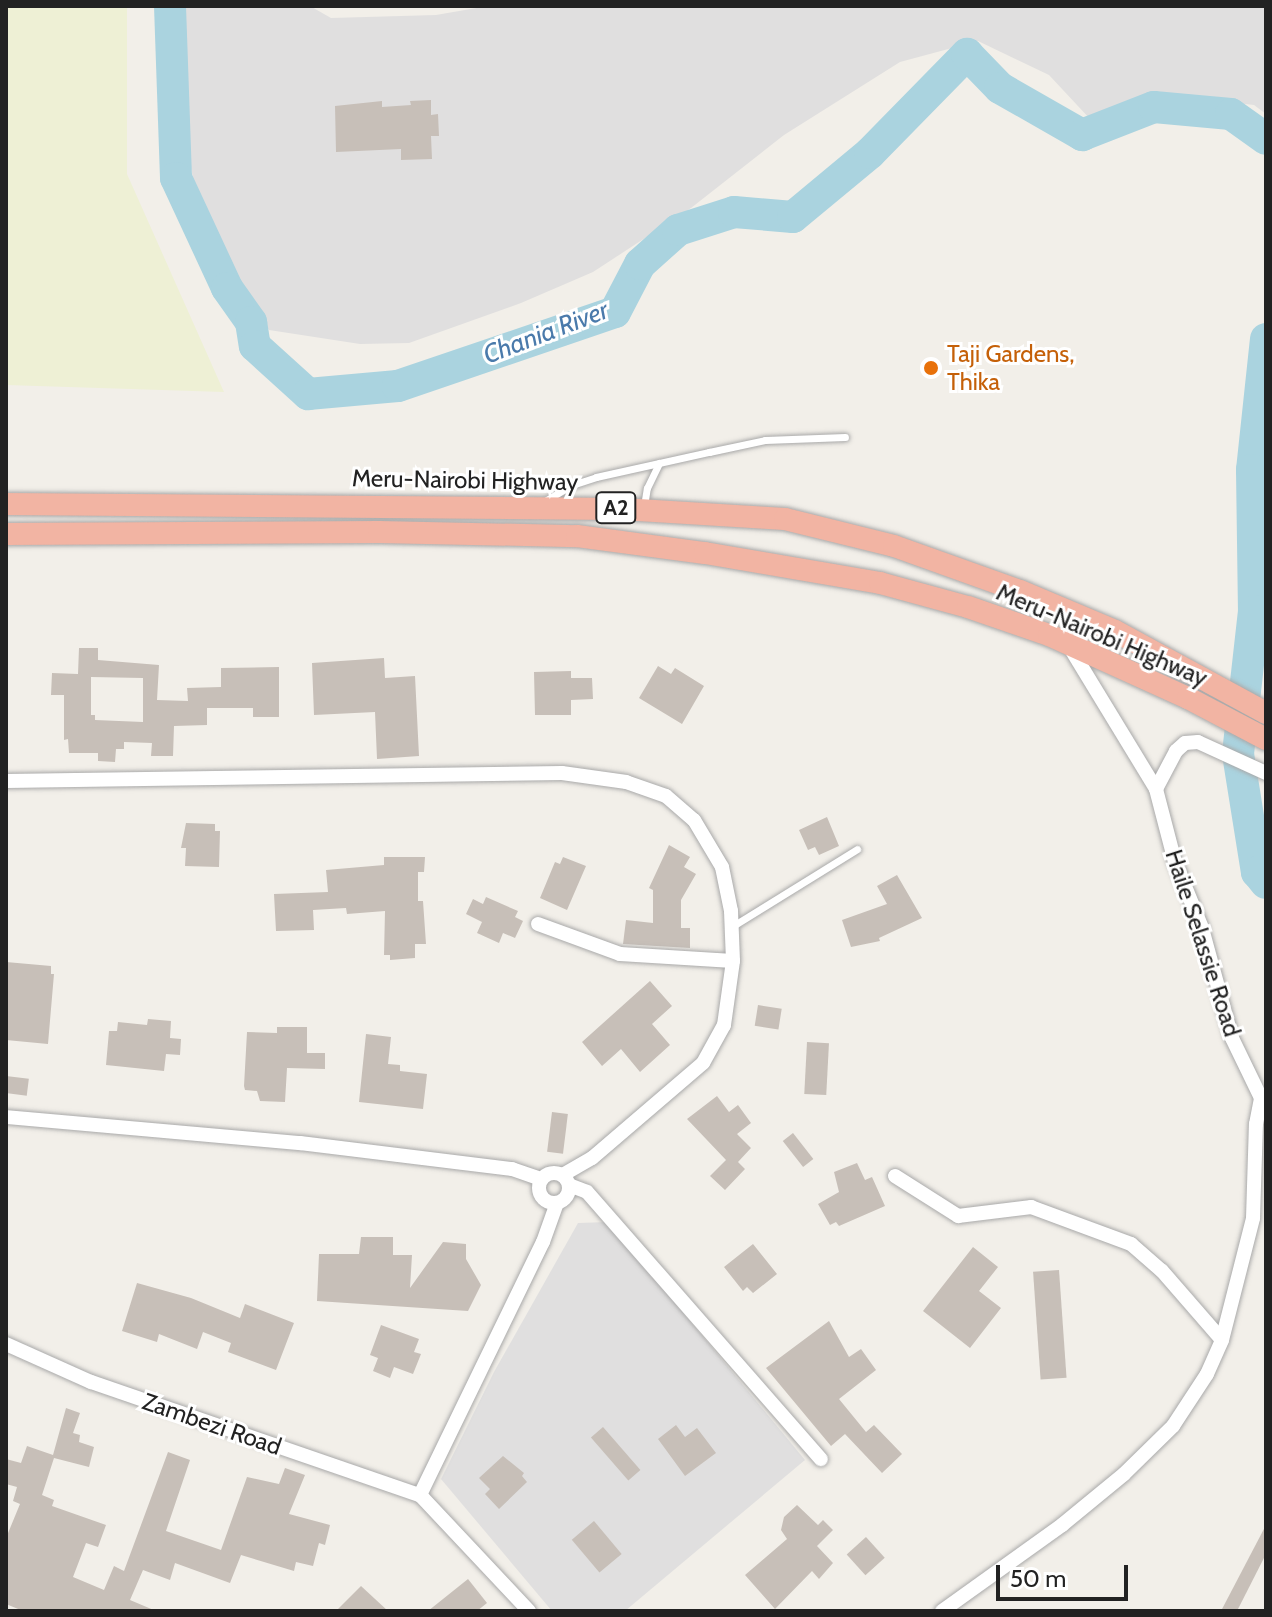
<!DOCTYPE html>
<html>
<head>
<meta charset="utf-8">
<style>
  body { margin:0 }
  #map { position:relative; width:1272px; height:1617px; overflow:hidden; background:#f2efe9; font-family:Cabin,sans-serif }
  div>[style] { position:absolute }
  [style*='--x'] { left:calc(var(--x)*1px); top:calc(var(--y)*1px); width:calc(var(--w)*1px); rotate:calc(var(--a)*1deg) }
  .residential>* { inset:0; background:#e0dfdf }
  .farmland>* { inset:0; background:#eef0d5 }
  .river>* { height:32px; margin:-16px; padding:0 16px; transform-origin:16px; border-radius:16px; background:#aad3df }
  .building>* { inset:0; background:#c7bfb8; transform-origin:0 0 }
  .roads { filter:drop-shadow(0 0 2px #a9a9a9) drop-shadow(0 0 2px #a9a9a9) }
  .service>* { height:7px; margin:-3.5px; padding:0 3.5px; transform-origin:3.5px; border-radius:3.5px; background:#fff }
  .minor>* { height:14px; margin:-7px; padding:0 7px; transform-origin:7px; border-radius:7px; background:#fff }
  .minor>.ring { margin:-7px; padding:0; box-sizing:content-box; background:none; border:14px solid #fff; border-radius:50% }
  .trunk>* { height:22px; margin:-11px; padding:0 11px; transform-origin:11px; border-radius:11px; background:#f2b4a3 }
  .dots>* { width:22px; height:22px; translate:-50% -50%; box-sizing:border-box; border:4px solid #fff; border-radius:50% }
  span { translate:-50% -50%; white-space:nowrap; text-align:center; line-height:1.15; -webkit-text-stroke:6px #fff; paint-order:stroke }
  .shield-label span { padding:2px 6px; background:#fff; border:2px solid; border-radius:6px; -webkit-text-stroke-width:0 }
  .shield-label { font-size:22px; color:#222; font-weight:700 }
  .food-label { font-size:24px; color:#c56008 }
  .left { translate:0 -50%; text-align:left }
  .street-label { font-size:24px; color:#222 }
  .water-label { font-size:26px; color:#4a7aab; font-style:italic }
  .frame { position:absolute; inset:0; border:8px solid #222; pointer-events:none }
  .scale { position:absolute; left:996px; top:1565px; width:132px; height:36px; box-sizing:border-box; border:4px solid #222; border-top:0; padding-left:10px; font-size:24px; line-height:28px; white-space:nowrap; color:#222; -webkit-text-stroke:6px #fff; paint-order:stroke }
</style>
</head>
<body>
<div id="map">
  <div class="residential">
    <div style="clip-path:polygon(182px 6px,310px 6px,331px 18px,436px 15px,488px 6px,1265px 6px,1266px 114px,1254px 105px,1201px 99px,1091px 120px,1049px 75px,978px 41px,900px 62px,784px 135px,691px 208px,593px 272px,521px 303px,409px 343px,360px 344px,269px 330px,232px 274px,197px 200px,180px 109px)"></div>
    <div style="clip-path:polygon(608px 1222px,805px 1460px,625px 1611px,552px 1611px,441px 1479px,494px 1372px,578px 1223px)"></div>
  </div>
  <div class="farmland">
    <div style="clip-path:polygon(6px 6px,127px 6px,127px 174px,224px 392px,6px 385px)"></div>
  </div>
  <div class="river">
    <div style="--x:170;--y:6;--w:172;--a:88"></div>
    <div style="--x:176;--y:178;--w:121;--a:65.1"></div>
    <div style="--x:227;--y:288;--w:42;--a:54.8"></div>
    <div style="--x:251;--y:322;--w:24;--a:81"></div>
    <div style="--x:255;--y:346;--w:72;--a:42.2"></div>
    <div style="--x:308;--y:394;--w:90;--a:-5.1"></div>
    <div style="--x:398;--y:386;--w:229;--a:-18.8"></div>
    <div style="--x:615;--y:312;--w:54;--a:-62.5"></div>
    <div style="--x:640;--y:264;--w:51;--a:-41.8"></div>
    <div style="--x:678;--y:230;--w:59;--a:-17.8"></div>
    <div style="--x:734;--y:212;--w:59;--a:4.8"></div>
    <div style="--x:793;--y:217;--w:100;--a:-39.7"></div>
    <div style="--x:870;--y:153;--w:139;--a:-45.6"></div>
    <div style="--x:967;--y:54;--w:47;--a:45.9"></div>
    <div style="--x:1000;--y:88;--w:95;--a:29.8"></div>
    <div style="--x:1082;--y:135;--w:77;--a:-21.3"></div>
    <div style="--x:1154;--y:107;--w:77;--a:5.2"></div>
    <div style="--x:1231;--y:114;--w:43;--a:35.5"></div>
    <div style="--x:1266;--y:339;--w:132;--a:96.1"></div>
    <div style="--x:1252;--y:470;--w:141;--a:89.2"></div>
    <div style="--x:1254;--y:611;--w:144;--a:96.4"></div>
    <div style="--x:1238;--y:754;--w:120;--a:80.9"></div>
    <div style="--x:1257;--y:872;--w:14;--a:51"></div>
  </div>
  <div class="building">
    <div style="clip-path:polygon(431px 100px,431px 115px,438px 114px,439px 136px,431px 136px,432px 159px,401px 160px,401px 149px,336px 152px,335px 106px,382px 101px,382px 107px,411px 105px,410px 101px)"></div>
    <div style="clip-path:polygon(evenodd,79px 648px,98px 648px,98px 660px,159px 665px,157px 700px,188px 701px,187px 688px,221px 687px,221px 668px,279px 667px,279px 717px,253px 717px,253px 708px,207px 708px,207px 725px,174px 726px,173px 756px,151px 756px,152px 743px,124px 742px,124px 749px,116px 749px,115px 762px,98px 761px,98px 753px,69px 753px,68px 739px,64px 740px,64px 695px,51px 695px,52px 673px,78px 674px,79px 648px,91px 677px,143px 678px,143px 722px,95px 720px,95px 715px,91px 715px,91px 677px)"></div>
    <div style="clip-path:polygon(384px 658px,385px 678px,415px 676px,419px 756px,377px 759px,375px 712px,314px 715px,312px 663px)"></div>
    <div style="clip-path:polygon(658px 666px,671px 674px,675px 668px,704px 686px,682px 724px,639px 698px)"></div>
    <div style="clip-path:polygon(571px 671px,571px 678px,592px 678px,593px 699px,571px 700px,571px 715px,535px 715px,534px 672px)"></div>
    <div style="clip-path:polygon(827px 817px,839px 846px,819px 855px,815px 847px,808px 850px,799px 830px)"></div>
    <div style="clip-path:polygon(186px 823px,215px 824px,215px 831px,220px 831px,219px 867px,185px 866px,186px 848px,181px 848px)"></div>
    <div style="clip-path:polygon(669px 845px,690px 857px,684px 867px,696px 874px,681px 900px,681px 928px,690px 928px,690px 948px,623px 944px,626px 920px,653px 923px,653px 890px,649px 888px)"></div>
    <div style="clip-path:polygon(384px 857px,425px 857px,424px 872px,418px 872px,418px 901px,423px 901px,426px 944px,415px 944px,415px 958px,390px 960px,390px 955px,384px 955px,385px 911px,347px 914px,346px 908px,313px 910px,314px 930px,276px 931px,274px 894px,328px 892px,326px 870px,384px 865px)"></div>
    <div style="clip-path:polygon(563px 857px,586px 866px,567px 910px,540px 898px,555px 862px,560px 864px)"></div>
    <div style="clip-path:polygon(897px 875px,922px 918px,879px 938px,880px 941px,851px 947px,842px 920px,887px 904px,877px 886px)"></div>
    <div style="clip-path:polygon(486px 897px,518px 911px,515px 917px,523px 921px,515px 938px,503px 933px,499px 943px,477px 933px,482px 922px,466px 914px,473px 899px,483px 904px)"></div>
    <div style="clip-path:polygon(6px 962px,51px 966px,51px 974px,54px 974px,48px 1044px,6px 1040px)"></div>
    <div style="clip-path:polygon(650px 981px,672px 1006px,652px 1024px,670px 1045px,640px 1072px,621px 1049px,602px 1066px,582px 1042px)"></div>
    <div style="left:758px;top:1005px;width:24px;height:21px;rotate:9deg"></div>
    <div style="clip-path:polygon(148px 1019px,171px 1021px,170px 1038px,181px 1039px,180px 1055px,166px 1054px,164px 1071px,106px 1065px,109px 1031px,117px 1031px,118px 1022px,147px 1025px)"></div>
    <div style="clip-path:polygon(277px 1027px,307px 1027px,307px 1053px,325px 1053px,325px 1069px,287px 1068px,285px 1102px,260px 1101px,257px 1091px,245px 1090px,244px 1086px,247px 1032px,277px 1033px)"></div>
    <div style="clip-path:polygon(366px 1034px,391px 1037px,388px 1064px,400px 1065px,400px 1071px,427px 1074px,423px 1109px,359px 1102px)"></div>
    <div style="left:807px;top:1042px;width:22px;height:52px;rotate:3deg"></div>
    <div style="left:6px;top:1076px;width:23px;height:17px;rotate:7deg"></div>
    <div style="clip-path:polygon(717px 1096px,729px 1112px,738px 1105px,751px 1123px,737px 1134px,751px 1148px,738px 1162px,745px 1169px,725px 1190px,710px 1176px,726px 1160px,687px 1119px)"></div>
    <div style="left:552px;top:1112px;width:16px;height:40px;rotate:7deg"></div>
    <div style="left:793px;top:1133px;width:33px;height:13px;rotate:52deg"></div>
    <div style="clip-path:polygon(857px 1163px,865px 1180px,872px 1177px,885px 1206px,839px 1226px,836px 1222px,830px 1225px,818px 1204px,839px 1192px,834px 1172px)"></div>
    <div style="clip-path:polygon(361px 1237px,393px 1237px,393px 1255px,412px 1255px,410px 1288px,443px 1242px,466px 1244px,466px 1259px,481px 1285px,468px 1311px,317px 1301px,319px 1254px,359px 1254px)"></div>
    <div style="clip-path:polygon(753px 1244px,777px 1274px,753px 1293px,747px 1287px,743px 1291px,724px 1267px)"></div>
    <div style="clip-path:polygon(973px 1247px,998px 1267px,979px 1291px,1001px 1308px,970px 1348px,923px 1311px)"></div>
    <div style="left:1059px;top:1270px;width:108px;height:26px;rotate:86deg"></div>
    <div style="clip-path:polygon(137px 1283px,191px 1298px,240px 1318px,245px 1304px,294px 1323px,276px 1370px,228px 1352px,231px 1343px,203px 1332px,197px 1349px,159px 1334px,157px 1342px,122px 1331px)"></div>
    <div style="clip-path:polygon(829px 1321px,849px 1357px,861px 1349px,876px 1370px,839px 1399px,866px 1432px,874px 1425px,902px 1454px,882px 1473px,845px 1434px,831px 1446px,766px 1368px)"></div>
    <div style="clip-path:polygon(381px 1325px,419px 1339px,414px 1352px,421px 1354px,413px 1374px,394px 1367px,390px 1378px,373px 1371px,378px 1358px,370px 1355px)"></div>
    <div style="clip-path:polygon(66px 1408px,80px 1413px,73px 1433px,80px 1435px,79px 1442px,94px 1447px,89px 1467px,54px 1458px,42px 1495px,54px 1500px,52px 1506px,106px 1525px,98px 1547px,86px 1543px,73px 1577px,104px 1590px,114px 1566px,124px 1571px,168px 1452px,190px 1460px,166px 1531px,221px 1550px,247px 1477px,279px 1484px,285px 1468px,305px 1475px,289px 1514px,330px 1525px,325px 1545px,319px 1543px,313px 1566px,296px 1562px,294px 1571px,241px 1555px,230px 1583px,175px 1563px,170px 1580px,143px 1570px,130px 1600px,156px 1611px,23px 1611px,6px 1604px,6px 1538px,20px 1504px,13px 1501px,17px 1487px,6px 1484px,6px 1459px,21px 1463px,27px 1446px,53px 1455px)"></div>
    <div style="clip-path:polygon(676px 1425px,685px 1437px,697px 1428px,716px 1453px,685px 1476px,658px 1439px)"></div>
    <div style="left:603px;top:1427px;width:57px;height:16px;rotate:49deg"></div>
    <div style="clip-path:polygon(503px 1456px,524px 1473px,522px 1476px,527px 1482px,499px 1509px,485px 1494px,490px 1489px,479px 1478px)"></div>
    <div style="clip-path:polygon(797px 1505px,818px 1525px,823px 1520px,833px 1530px,817px 1546px,833px 1563px,819px 1579px,812px 1571px,775px 1609px,745px 1575px,787px 1539px,781px 1530px,784px 1517px)"></div>
    <div style="left:594px;top:1521px;width:43px;height:29px;rotate:50deg"></div>
    <div style="clip-path:polygon(1266px 1525px,1266px 1554px,1237px 1611px,1221px 1611px)"></div>
    <div style="left:866px;top:1537px;width:28px;height:26px;rotate:48deg"></div>
    <div style="clip-path:polygon(468px 1579px,487px 1603px,477px 1611px,428px 1611px)"></div>
    <div style="clip-path:polygon(361px 1586px,388px 1611px,336px 1611px)"></div>
  </div>
  <div class="roads">
    <div class="service">
      <div style="--x:545;--y:501;--w:31;--a:-31"></div>
      <div style="--x:572;--y:485;--w:25;--a:-18"></div>
      <div style="--x:596;--y:477;--w:116;--a:-12.5"></div>
      <div style="--x:709;--y:452;--w:57;--a:-12.1"></div>
      <div style="--x:765;--y:440;--w:80;--a:-2.1"></div>
      <div style="--x:644;--y:506;--w:18;--a:-81"></div>
      <div style="--x:647;--y:488;--w:28;--a:-64"></div>
      <div style="--x:733;--y:926;--w:146;--a:-31.8"></div>
    </div>
    <div class="minor">
      <div style="--x:6;--y:781;--w:556;--a:-0.82"></div>
      <div style="--x:562;--y:773;--w:65;--a:8"></div>
      <div style="--x:626;--y:782;--w:42;--a:19.3"></div>
      <div style="--x:666;--y:796;--w:37;--a:41"></div>
      <div style="--x:694;--y:820;--w:55;--a:59.2"></div>
      <div style="--x:722;--y:867;--w:45;--a:78.4"></div>
      <div style="--x:731;--y:911;--w:50;--a:87.7"></div>
      <div style="--x:733;--y:961;--w:65;--a:98"></div>
      <div style="--x:724;--y:1025;--w:43;--a:118.9"></div>
      <div style="--x:703;--y:1063;--w:146;--a:139.4"></div>
      <div style="--x:592;--y:1158;--w:34;--a:150"></div>
      <div style="--x:1156;--y:789;--w:43;--a:-62.2"></div>
      <div style="--x:1176;--y:751;--w:12;--a:-42"></div>
      <div style="--x:1185;--y:743;--w:13;--a:-4"></div>
      <div style="--x:1198;--y:742;--w:75;--a:24.5"></div>
      <div style="--x:538;--y:924;--w:87;--a:20.1"></div>
      <div style="--x:620;--y:954;--w:113;--a:3.5"></div>
      <div style="--x:6;--y:1117;--w:295;--a:5.1"></div>
      <div style="--x:300;--y:1143;--w:214;--a:7"></div>
      <div style="--x:512;--y:1169;--w:31;--a:19"></div>
      <div class="ring" style="left:539px;top:1173px;width:16px;height:16px"></div>
      <div style="--x:895;--y:1176;--w:75;--a:32.4"></div>
      <div style="--x:958;--y:1216;--w:74;--a:-7"></div>
      <div style="--x:1031;--y:1207;--w:107;--a:20.3"></div>
      <div style="--x:1131;--y:1244;--w:41;--a:41.1"></div>
      <div style="--x:1162;--y:1271;--w:91;--a:49"></div>
      <div style="--x:569;--y:1185;--w:19;--a:21"></div>
      <div style="--x:587;--y:1192;--w:355;--a:48.8"></div>
      <div style="--x:6;--y:1344;--w:93;--a:24.1"></div>
      <div style="--x:91;--y:1382;--w:348;--a:19"></div>
      <div style="--x:529;--y:1611;--w:159;--a:-133.2"></div>
      <div style="--x:420;--y:1495;--w:281;--a:-64.1"></div>
      <div style="--x:543;--y:1242;--w:41;--a:-70.3"></div>
      <div style="--x:942;--y:1611;--w:148;--a:-35.6"></div>
      <div style="--x:1062;--y:1525;--w:80;--a:-39.4"></div>
      <div style="--x:1124;--y:1474;--w:69;--a:-44.4"></div>
      <div style="--x:1173;--y:1426;--w:62;--a:-56.8"></div>
      <div style="--x:1207;--y:1374;--w:37;--a:-66"></div>
      <div style="--x:1222;--y:1340;--w:126;--a:-75.7"></div>
      <div style="--x:1253;--y:1218;--w:94;--a:-88.2"></div>
      <div style="--x:1256;--y:1124;--w:26;--a:-79"></div>
      <div style="--x:1261;--y:1098;--w:67;--a:-115.8"></div>
      <div style="--x:1232;--y:1038;--w:114;--a:-105.3"></div>
      <div style="--x:1202;--y:928;--w:71;--a:-112.2"></div>
      <div style="--x:1175;--y:862;--w:75;--a:-104.6"></div>
      <div style="--x:1156;--y:789;--w:167;--a:-121.3"></div>
    </div>
    <div class="trunk">
      <div style="--x:6;--y:504;--w:616;--a:0.47"></div>
      <div style="--x:622;--y:509;--w:163;--a:3.5"></div>
      <div style="--x:785;--y:519;--w:112;--a:13.9"></div>
      <div style="--x:894;--y:546;--w:134;--a:19.7"></div>
      <div style="--x:1020;--y:591;--w:103;--a:22.8"></div>
      <div style="--x:1115;--y:631;--w:172;--a:28.5"></div>
      <div style="--x:6;--y:534;--w:373;--a:-0.3"></div>
      <div style="--x:379;--y:532;--w:198;--a:1.2"></div>
      <div style="--x:577;--y:536;--w:129;--a:7.6"></div>
      <div style="--x:705;--y:553;--w:178;--a:9.7"></div>
      <div style="--x:880;--y:583;--w:91;--a:15.3"></div>
      <div style="--x:968;--y:607;--w:86;--a:19.1"></div>
      <div style="--x:1049;--y:635;--w:153;--a:24.4"></div>
      <div style="--x:1188;--y:698;--w:88;--a:27.7"></div>
    </div>
  </div>
  <div class="dots">
    <div style="left:931px;top:368px;background:#e8710a"></div>
  </div>
  <div class="shield-label">
    <span style="left:616px;top:508px">A2</span>
  </div>
  <div class="food-label">
    <span class="left" style="left:947px;top:368px">Taji Gardens,<br>Thika</span>
  </div>
  <div class="street-label">
    <span style="left:465px;top:480px;rotate:1deg">Meru-Nairobi Highway</span>
    <span style="left:1102px;top:635px;rotate:23deg">Meru-Nairobi Highway</span>
    <span style="left:1203px;top:943px;rotate:72deg">Haile Selassie Road</span>
    <span style="left:212px;top:1424px;rotate:19deg">Zambezi Road</span>
  </div>
  <div class="water-label">
    <span style="left:546px;top:333px;rotate:-21deg">Chania River</span>
  </div>
  <div class="frame"></div>
  <div class="scale">50 m</div>
</div>
</body>
</html>
